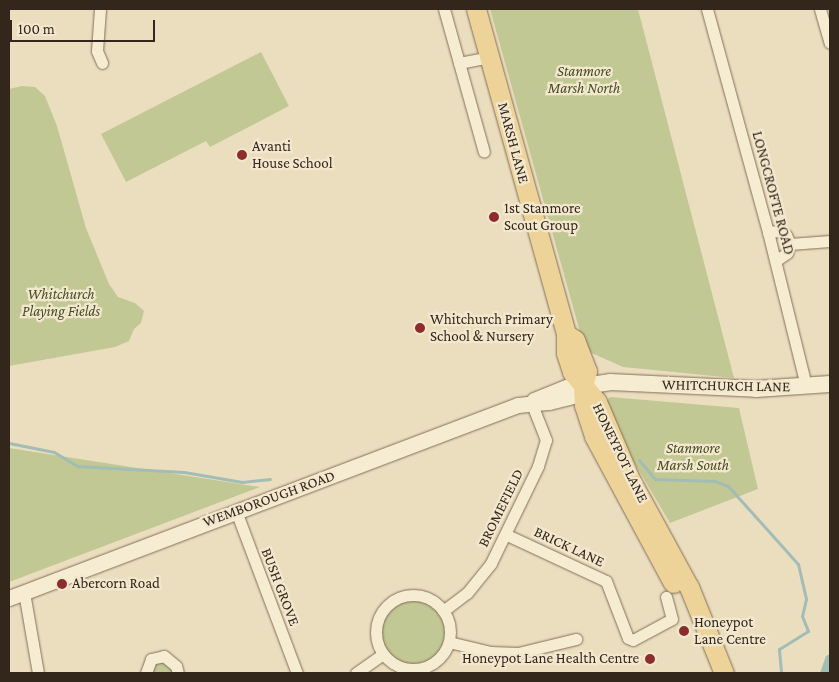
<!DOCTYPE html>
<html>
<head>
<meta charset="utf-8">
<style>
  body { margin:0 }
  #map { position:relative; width:839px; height:682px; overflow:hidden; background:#ebdebf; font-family:"Crimson Pro",serif }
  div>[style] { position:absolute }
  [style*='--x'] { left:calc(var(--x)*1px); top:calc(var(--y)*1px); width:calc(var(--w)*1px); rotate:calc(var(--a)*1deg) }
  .green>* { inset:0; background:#c2c894 }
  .round { border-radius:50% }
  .water>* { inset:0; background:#a2bdb5 }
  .stream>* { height:3px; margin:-1.5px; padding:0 1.5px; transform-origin:1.5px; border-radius:1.5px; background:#a2bdb5 }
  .roads { filter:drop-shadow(0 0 1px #826f59) drop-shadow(0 0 1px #826f59) }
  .minor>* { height:11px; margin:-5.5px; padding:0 5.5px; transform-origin:5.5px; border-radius:5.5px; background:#f6ecd2 }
  .minor>.ring { margin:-5.5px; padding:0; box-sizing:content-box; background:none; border:11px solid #f6ecd2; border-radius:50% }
  .tertiary>* { height:15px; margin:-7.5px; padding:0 7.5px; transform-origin:7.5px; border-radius:7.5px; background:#f6ecd2 }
  .secondary>* { height:16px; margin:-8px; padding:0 8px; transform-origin:8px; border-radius:8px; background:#f6ecd2 }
  .primary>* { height:19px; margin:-9.5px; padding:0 9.5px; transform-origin:9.5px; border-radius:9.5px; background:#edd398 }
  .dots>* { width:14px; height:14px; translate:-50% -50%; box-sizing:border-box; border:2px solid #f3e8ce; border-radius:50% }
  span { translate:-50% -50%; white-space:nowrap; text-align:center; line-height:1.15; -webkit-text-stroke:4.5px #f3e8ce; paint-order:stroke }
  .park-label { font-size:15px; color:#434e24; font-style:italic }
  .street-label { font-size:15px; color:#33271c }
  .poi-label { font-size:15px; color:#33271c }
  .left { translate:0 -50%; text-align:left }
  .right { translate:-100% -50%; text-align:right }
  .frame { position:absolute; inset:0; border:10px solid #33271c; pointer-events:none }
  .scale { position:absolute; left:10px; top:20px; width:145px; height:22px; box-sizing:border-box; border:2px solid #33271c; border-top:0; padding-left:6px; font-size:15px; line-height:18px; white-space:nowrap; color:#33271c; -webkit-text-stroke:4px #f3e8ce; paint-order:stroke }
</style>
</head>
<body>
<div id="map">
  <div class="green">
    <div style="clip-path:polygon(490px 9px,638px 9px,734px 378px,623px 367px,585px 350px)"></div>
    <div style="clip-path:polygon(261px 52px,289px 106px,210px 147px,206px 141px,126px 182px,101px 134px)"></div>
    <div style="clip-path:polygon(22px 86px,35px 87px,45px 96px,57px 126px,86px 228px,109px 284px,118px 297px,135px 303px,144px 311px,141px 323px,134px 329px,129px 341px,115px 347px,9px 366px,9px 89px)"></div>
    <div style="clip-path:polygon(610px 397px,739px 408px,758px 489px,670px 523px,631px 457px,607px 400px)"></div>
    <div style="clip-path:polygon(9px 448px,260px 487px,9px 582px)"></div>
    <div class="round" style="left:381px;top:599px;width:66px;height:66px"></div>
    <div style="clip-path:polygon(165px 660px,176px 673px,151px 673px,156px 662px)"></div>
  </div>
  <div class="water">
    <div style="clip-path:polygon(830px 654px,830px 673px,820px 673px,826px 656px)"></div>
  </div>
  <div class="stream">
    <div style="--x:9;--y:443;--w:46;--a:11.3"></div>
    <div style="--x:54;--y:452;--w:27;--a:31"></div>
    <div style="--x:77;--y:466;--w:107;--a:3.2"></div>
    <div style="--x:184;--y:472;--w:59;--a:9.8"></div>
    <div style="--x:242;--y:482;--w:28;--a:-6"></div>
    <div style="--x:639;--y:460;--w:25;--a:50"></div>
    <div style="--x:655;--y:479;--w:60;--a:1.9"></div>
    <div style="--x:715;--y:481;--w:14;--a:21"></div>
    <div style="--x:728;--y:486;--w:105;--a:48.1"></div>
    <div style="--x:798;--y:564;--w:36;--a:77"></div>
    <div style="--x:806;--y:599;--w:17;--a:103"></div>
    <div style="--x:802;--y:616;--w:16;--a:68"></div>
    <div style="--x:808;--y:631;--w:34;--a:148"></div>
    <div style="--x:779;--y:649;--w:24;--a:85"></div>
  </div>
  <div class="roads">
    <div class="minor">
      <div style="--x:100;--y:9;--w:42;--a:94.1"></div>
      <div style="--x:97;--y:51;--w:13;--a:67"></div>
      <div style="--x:444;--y:9;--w:148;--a:74.4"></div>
      <div style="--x:707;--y:9;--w:231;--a:74.7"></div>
      <div style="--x:768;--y:232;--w:159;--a:76.1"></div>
      <div style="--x:820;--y:9;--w:35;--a:74"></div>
      <div style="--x:459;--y:63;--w:31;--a:-11"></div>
      <div style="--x:768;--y:232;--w:11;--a:-5"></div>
      <div style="--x:779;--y:231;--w:8;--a:30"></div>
      <div style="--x:786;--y:235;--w:10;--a:66"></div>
      <div style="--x:790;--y:244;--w:9;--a:108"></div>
      <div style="--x:787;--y:253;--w:14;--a:146"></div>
      <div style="--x:790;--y:244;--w:40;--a:-4.3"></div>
      <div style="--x:236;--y:511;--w:173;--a:69.4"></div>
      <div style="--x:507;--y:535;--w:109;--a:24.9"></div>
      <div style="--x:606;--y:581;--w:61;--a:68.9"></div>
      <div style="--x:628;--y:638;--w:5;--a:22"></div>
      <div style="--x:633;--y:640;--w:44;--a:-28.3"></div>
      <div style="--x:672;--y:619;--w:23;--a:-105"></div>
      <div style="--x:24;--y:592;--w:82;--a:80.2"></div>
      <div class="ring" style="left:376px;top:595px;width:63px;height:63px"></div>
      <div style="--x:443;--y:611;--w:30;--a:-37"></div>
      <div style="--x:467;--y:593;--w:38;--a:-51"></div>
      <div style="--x:491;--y:563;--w:108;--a:-64.1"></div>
      <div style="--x:538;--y:466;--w:27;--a:-73"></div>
      <div style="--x:546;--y:440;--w:41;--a:-111.5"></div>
      <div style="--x:449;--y:642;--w:42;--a:13.7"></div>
      <div style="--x:490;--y:652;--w:28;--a:2"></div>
      <div style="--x:518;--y:653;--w:60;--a:-13.6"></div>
      <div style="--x:146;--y:673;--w:15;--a:-70"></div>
      <div style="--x:151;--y:659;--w:13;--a:-13"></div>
      <div style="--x:164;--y:656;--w:16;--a:40"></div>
      <div style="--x:176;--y:666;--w:7;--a:74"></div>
      <div style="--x:356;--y:673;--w:33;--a:-35"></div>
    </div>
    <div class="tertiary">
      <div style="--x:534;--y:400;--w:40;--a:-22"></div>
      <div style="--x:571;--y:385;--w:12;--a:5"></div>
      <div style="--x:9;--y:598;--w:544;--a:-20.77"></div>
      <div style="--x:518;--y:405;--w:31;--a:-6"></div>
      <div style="--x:549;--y:402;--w:25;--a:-14"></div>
      <div style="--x:573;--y:396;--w:14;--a:-45"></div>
    </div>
    <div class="secondary">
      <div style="--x:583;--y:386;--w:27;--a:-8"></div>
      <div style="--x:610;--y:382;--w:146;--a:2.7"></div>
      <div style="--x:756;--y:389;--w:74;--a:-3.9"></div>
    </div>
    <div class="primary">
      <div style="--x:476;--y:9;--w:337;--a:74.5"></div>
      <div style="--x:566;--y:334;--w:19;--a:90"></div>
      <div style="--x:566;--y:353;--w:20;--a:72"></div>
      <div style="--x:572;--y:372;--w:39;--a:50"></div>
      <div style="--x:597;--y:402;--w:84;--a:66.8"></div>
      <div style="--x:630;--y:479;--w:123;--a:61.4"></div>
      <div style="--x:689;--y:587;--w:93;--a:67.9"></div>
      <div style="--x:566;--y:334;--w:11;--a:34"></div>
      <div style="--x:575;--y:340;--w:33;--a:69"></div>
      <div style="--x:587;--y:371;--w:16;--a:105"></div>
      <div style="--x:583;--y:386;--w:19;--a:87"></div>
      <div style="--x:584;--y:405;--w:33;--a:72"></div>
      <div style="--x:594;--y:436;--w:167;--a:61.7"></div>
    </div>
  </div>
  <div class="dots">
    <div style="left:242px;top:155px;background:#8e2c2d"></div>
    <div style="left:494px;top:217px;background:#8e2c2d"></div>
    <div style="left:420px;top:328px;background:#8e2c2d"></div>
    <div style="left:62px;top:584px;background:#8e2c2d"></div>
    <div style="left:684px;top:631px;background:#8e2c2d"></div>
    <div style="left:650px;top:659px;background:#8e2c2d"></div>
  </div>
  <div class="park-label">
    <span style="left:584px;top:80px">Stanmore<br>Marsh North</span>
    <span style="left:61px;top:303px">Whitchurch<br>Playing Fields</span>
    <span style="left:693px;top:457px">Stanmore<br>Marsh South</span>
  </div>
  <div class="street-label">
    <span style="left:513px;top:143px;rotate:75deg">MARSH LANE</span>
    <span style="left:773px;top:193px;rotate:75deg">LONGCROFTE ROAD</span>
    <span style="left:726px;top:386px;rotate:1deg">WHITCHURCH LANE</span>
    <span style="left:620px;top:453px;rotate:64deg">HONEYPOT LANE</span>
    <span style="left:269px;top:499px;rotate:-20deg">WEMBOROUGH ROAD</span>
    <span style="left:501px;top:508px;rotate:-64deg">BROMEFIELD</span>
    <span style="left:569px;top:547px;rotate:25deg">BRICK LANE</span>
    <span style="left:280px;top:587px;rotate:69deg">BUSH GROVE</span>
  </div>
  <div class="poi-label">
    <span class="left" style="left:252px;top:155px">Avanti<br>House School</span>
    <span class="left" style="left:504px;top:217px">1st Stanmore<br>Scout Group</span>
    <span class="left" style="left:430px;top:328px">Whitchurch Primary<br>School &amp; Nursery</span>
    <span class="left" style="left:72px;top:584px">Abercorn Road</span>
    <span class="left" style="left:694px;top:631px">Honeypot<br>Lane Centre</span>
    <span class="right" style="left:639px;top:659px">Honeypot Lane Health Centre</span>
  </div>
  <div class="frame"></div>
  <div class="scale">100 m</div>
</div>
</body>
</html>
